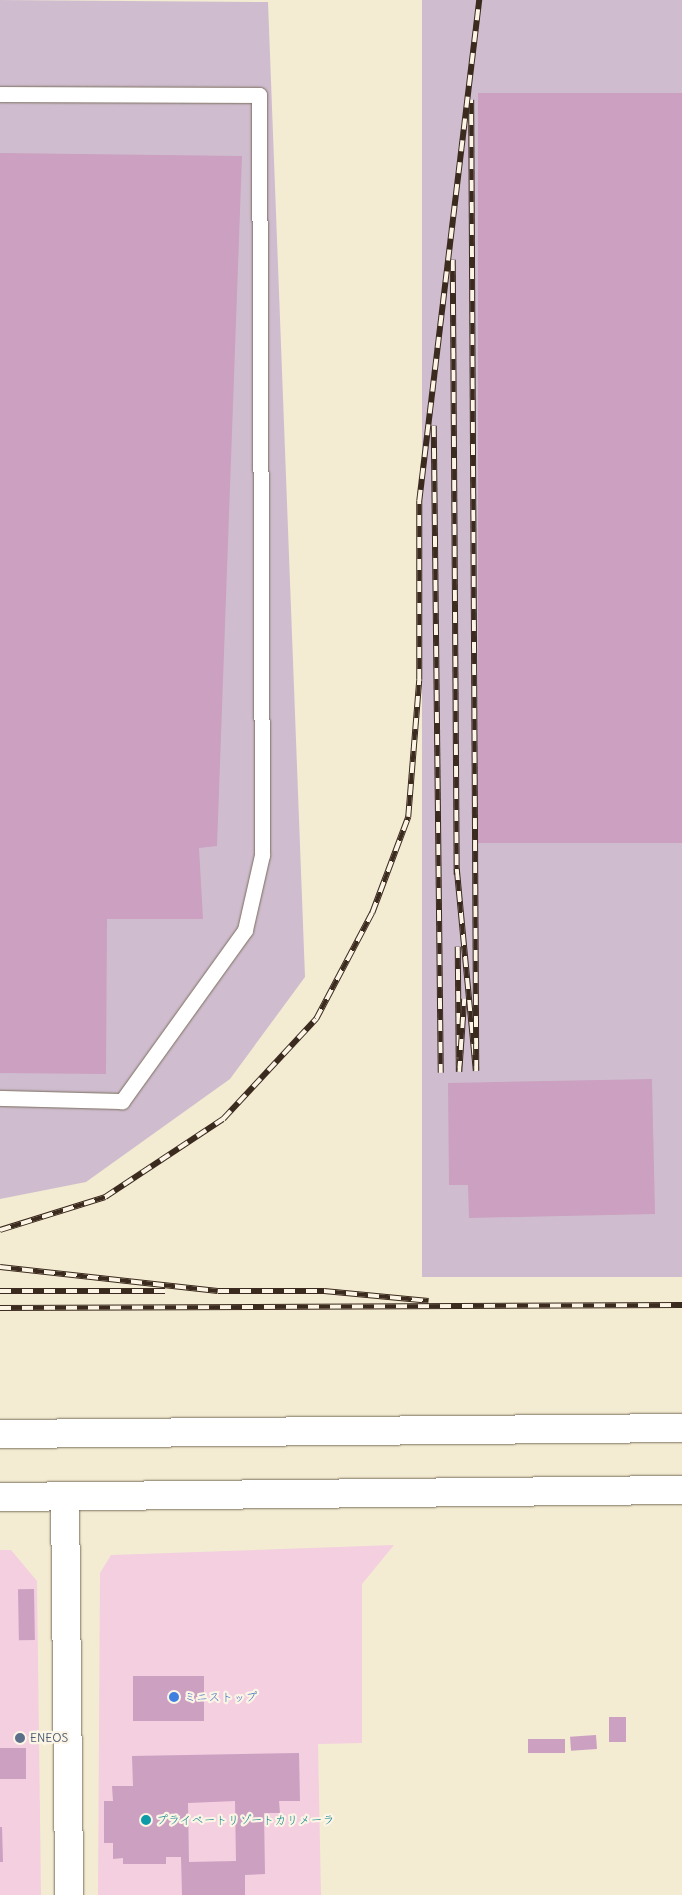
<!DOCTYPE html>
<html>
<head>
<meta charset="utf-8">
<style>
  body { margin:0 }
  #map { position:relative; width:682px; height:1895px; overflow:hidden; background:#f3ecd2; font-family:Delius,"Klee One",sans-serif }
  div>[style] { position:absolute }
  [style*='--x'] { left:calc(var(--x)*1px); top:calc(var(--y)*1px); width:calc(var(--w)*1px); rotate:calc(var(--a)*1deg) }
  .built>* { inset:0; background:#f3cfe0 }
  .industrial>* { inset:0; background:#cfbdcf; transform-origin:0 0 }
  .building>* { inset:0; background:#cba0c1; transform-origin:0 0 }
  .roads { filter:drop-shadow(0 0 1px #7b6e5d) drop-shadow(0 0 1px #7b6e5d) }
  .service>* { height:15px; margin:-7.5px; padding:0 7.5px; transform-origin:7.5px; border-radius:7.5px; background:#fff }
  .tertiary>* { height:28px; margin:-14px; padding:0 14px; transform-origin:14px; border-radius:14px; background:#fff }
  .rail>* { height:5.5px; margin-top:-2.75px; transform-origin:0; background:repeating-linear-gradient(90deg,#fcf5e5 0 11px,#3b2a1e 0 22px); box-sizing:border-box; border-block:1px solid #3b2a1e }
  .dots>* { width:14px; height:14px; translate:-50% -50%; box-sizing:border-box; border:2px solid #fcf5e5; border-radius:50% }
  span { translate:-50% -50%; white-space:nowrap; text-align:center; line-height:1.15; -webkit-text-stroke:4.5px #fcf5e5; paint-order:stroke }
  .shop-label { font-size:12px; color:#366cbe }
  .left { translate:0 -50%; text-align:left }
  .service-label { font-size:12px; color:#4e5e75 }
  .culture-label { font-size:12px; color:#0d838f }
</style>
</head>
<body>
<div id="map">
  <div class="built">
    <div style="clip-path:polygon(394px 1545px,362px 1584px,362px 1743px,318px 1744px,321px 1895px,98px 1895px,100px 1573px,111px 1555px)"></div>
    <div style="clip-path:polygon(0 1550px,11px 1550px,37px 1581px,41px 1895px,0 1895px)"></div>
  </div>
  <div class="industrial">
    <div style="clip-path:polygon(0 0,268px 2px,305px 977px,230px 1079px,86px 1182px,0 1199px)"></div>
    <div style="left:422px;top:0;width:260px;height:1277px"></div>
  </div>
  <div class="building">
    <div style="left:682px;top:93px;width:750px;height:204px;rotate:90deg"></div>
    <div style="clip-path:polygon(0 153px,242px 156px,217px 846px,199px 848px,203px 919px,107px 919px,106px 1074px,0 1073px)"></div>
    <div style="clip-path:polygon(652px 1079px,655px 1214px,469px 1218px,468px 1185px,449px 1185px,448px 1083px)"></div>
    <div style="left:34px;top:1589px;width:51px;height:16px;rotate:89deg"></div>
    <div style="left:133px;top:1676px;width:71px;height:45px"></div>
    <div style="left:609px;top:1717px;width:17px;height:25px"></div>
    <div style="left:596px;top:1735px;width:14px;height:26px;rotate:86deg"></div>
    <div style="left:528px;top:1739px;width:37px;height:14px"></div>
    <div style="left:0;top:1748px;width:26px;height:31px"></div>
    <div style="clip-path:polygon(evenodd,299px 1753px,300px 1801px,279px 1801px,280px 1813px,264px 1813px,265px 1874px,245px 1875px,245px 1895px,182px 1895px,181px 1857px,166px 1857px,166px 1864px,123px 1864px,123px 1858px,113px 1859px,113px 1843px,104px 1843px,104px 1801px,113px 1801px,112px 1786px,133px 1786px,132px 1756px,299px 1753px,235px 1801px,236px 1861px,189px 1862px,188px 1803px,235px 1801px)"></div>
    <div style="clip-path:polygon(0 1827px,2px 1827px,3px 1862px,0 1862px)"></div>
  </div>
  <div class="roads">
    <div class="service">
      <div style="--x:0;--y:94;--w:259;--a:0.2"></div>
      <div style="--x:259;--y:95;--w:760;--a:89.77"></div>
      <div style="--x:262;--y:855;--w:77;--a:102.8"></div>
      <div style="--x:245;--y:930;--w:211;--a:125.7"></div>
      <div style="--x:122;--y:1101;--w:122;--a:-178.6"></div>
    </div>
    <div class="tertiary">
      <div style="--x:0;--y:1434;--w:682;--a:-0.5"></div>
      <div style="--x:65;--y:1496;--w:399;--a:89.4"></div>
      <div style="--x:0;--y:1497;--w:682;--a:-0.59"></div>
    </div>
  </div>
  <div class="rail">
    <div style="--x:453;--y:260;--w:615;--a:89.63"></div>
    <div style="--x:434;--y:426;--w:647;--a:89.38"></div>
    <div style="--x:457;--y:869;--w:203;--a:84.6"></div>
    <div style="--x:476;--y:1071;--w:971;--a:-90.3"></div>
    <div style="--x:458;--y:947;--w:125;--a:89.5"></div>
    <div style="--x:459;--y:1072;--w:73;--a:-86.1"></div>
    <div style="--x:0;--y:1230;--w:110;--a:-17.4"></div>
    <div style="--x:105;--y:1197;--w:141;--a:-33.5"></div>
    <div style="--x:223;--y:1119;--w:137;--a:-47.1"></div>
    <div style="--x:316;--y:1019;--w:120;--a:-62.2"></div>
    <div style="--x:372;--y:913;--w:103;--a:-69.4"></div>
    <div style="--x:408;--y:817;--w:137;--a:-85.4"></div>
    <div style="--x:419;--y:680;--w:179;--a:-90"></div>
    <div style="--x:419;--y:501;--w:505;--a:-83.17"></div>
    <div style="--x:0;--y:1267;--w:219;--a:6.3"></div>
    <div style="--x:218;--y:1291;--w:106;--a:0"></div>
    <div style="--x:324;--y:1291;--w:105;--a:5.4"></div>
    <div style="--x:0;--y:1291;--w:165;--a:0"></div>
    <div style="--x:0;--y:1308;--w:682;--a:-0.25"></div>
  </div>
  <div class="dots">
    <div style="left:174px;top:1697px;background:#3f7fe0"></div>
    <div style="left:20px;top:1738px;background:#5c6f8a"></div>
    <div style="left:146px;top:1820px;background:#0f9aa8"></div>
  </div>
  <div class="shop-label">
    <span class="left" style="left:184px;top:1697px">ミニストップ</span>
  </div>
  <div class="service-label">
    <span class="left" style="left:30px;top:1738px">ENEOS</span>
  </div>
  <div class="culture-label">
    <span class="left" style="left:156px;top:1820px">プライベートリゾートカリメーラ</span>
  </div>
</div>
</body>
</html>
